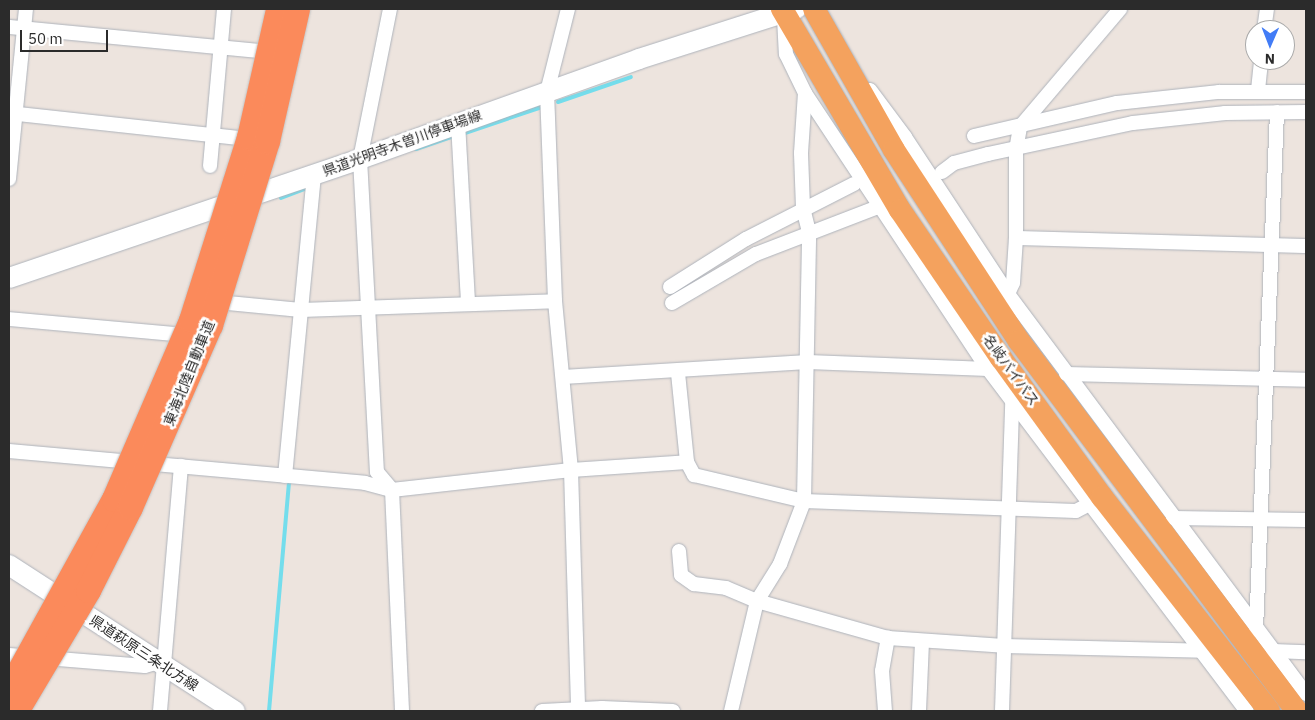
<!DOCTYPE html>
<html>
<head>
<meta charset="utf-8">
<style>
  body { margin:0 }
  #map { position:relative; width:1315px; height:720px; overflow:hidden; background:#ede4de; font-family:"IBM Plex Sans","Noto Sans JP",sans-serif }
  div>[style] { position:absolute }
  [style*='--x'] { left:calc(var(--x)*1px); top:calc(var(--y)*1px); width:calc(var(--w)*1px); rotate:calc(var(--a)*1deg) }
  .stream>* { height:4px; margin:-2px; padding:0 2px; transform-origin:2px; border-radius:2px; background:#74ddec }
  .roads { filter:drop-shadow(0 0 1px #aeb3bb) drop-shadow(0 0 1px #aeb3bb) }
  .minor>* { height:14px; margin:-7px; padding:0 7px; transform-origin:7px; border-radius:7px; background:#fff }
  .secondary>* { height:20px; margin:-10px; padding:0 10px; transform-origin:10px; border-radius:10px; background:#fff }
  .trunk>* { height:22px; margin:-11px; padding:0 11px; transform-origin:11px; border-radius:11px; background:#f4a25e }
  .bridges { filter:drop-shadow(0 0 1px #c4c4c4) drop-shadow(0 0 1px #c4c4c4) }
  .motorway-bridge>* { height:25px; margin:-12.5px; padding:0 12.5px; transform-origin:12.5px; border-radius:12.5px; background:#fb8a5b }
  span { translate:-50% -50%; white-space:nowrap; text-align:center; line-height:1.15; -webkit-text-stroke:5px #fff; paint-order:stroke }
  .street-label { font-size:14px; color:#2b2b2b }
  .frame { position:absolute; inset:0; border:10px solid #2b2b2b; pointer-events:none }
  .north { position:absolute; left:1245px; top:20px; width:50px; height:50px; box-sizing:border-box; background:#fff; border:1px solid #aaa; border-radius:50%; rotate:181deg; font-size:14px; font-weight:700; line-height:20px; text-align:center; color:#2b2b2b }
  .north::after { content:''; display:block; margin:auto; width:18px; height:22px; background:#427cf6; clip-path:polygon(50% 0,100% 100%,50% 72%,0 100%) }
  .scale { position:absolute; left:20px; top:30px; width:88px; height:22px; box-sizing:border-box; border:2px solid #2b2b2b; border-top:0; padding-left:6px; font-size:15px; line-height:18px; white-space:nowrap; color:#2b2b2b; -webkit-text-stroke:4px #fff; paint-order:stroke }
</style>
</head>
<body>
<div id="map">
  <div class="stream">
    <div style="--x:558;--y:102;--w:77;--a:-18.9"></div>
    <div style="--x:465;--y:133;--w:78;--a:-18.7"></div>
    <div style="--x:416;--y:149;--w:40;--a:-18.9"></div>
    <div style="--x:281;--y:198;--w:31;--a:-21"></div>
    <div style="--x:269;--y:711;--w:230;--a:-85"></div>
  </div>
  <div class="roads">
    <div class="minor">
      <div style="--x:390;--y:9;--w:153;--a:101.3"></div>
      <div style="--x:360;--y:159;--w:313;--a:86.9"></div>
      <div style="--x:377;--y:472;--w:23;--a:50"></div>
      <div style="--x:392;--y:490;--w:221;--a:87.4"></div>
      <div style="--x:568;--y:9;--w:86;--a:104.2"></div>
      <div style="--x:547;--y:92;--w:209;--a:87.8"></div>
      <div style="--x:555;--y:301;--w:170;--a:84.6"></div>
      <div style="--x:571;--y:470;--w:241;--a:88.3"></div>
      <div style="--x:784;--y:18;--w:36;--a:87"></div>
      <div style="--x:786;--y:54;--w:43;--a:64"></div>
      <div style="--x:805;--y:93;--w:331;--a:56.5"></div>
      <div style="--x:988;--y:369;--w:429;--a:52.9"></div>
      <div style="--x:9;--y:27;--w:252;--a:5.5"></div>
      <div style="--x:1264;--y:30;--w:21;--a:-82"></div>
      <div style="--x:870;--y:90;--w:59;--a:53.3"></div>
      <div style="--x:905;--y:137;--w:188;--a:56.7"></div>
      <div style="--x:1008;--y:294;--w:499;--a:53.3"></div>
      <div style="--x:1258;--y:90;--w:30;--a:-84"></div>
      <div style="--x:9;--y:113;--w:231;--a:6.2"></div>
      <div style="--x:458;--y:123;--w:181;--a:86.8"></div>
      <div style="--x:974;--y:136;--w:147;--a:-13"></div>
      <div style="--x:1117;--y:103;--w:103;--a:-6.2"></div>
      <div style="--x:1219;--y:92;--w:87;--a:0"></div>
      <div style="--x:210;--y:166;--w:158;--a:-84.9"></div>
      <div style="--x:942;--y:172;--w:15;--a:-37"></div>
      <div style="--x:954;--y:163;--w:35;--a:-15"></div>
      <div style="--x:988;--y:154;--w:148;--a:-12.1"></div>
      <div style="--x:1133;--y:123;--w:93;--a:-6.2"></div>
      <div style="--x:1225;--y:113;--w:81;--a:-0.7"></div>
      <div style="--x:9;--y:179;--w:171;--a:-84.3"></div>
      <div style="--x:1016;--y:238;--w:290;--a:1.6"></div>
      <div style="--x:670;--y:287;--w:90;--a:-32.3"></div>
      <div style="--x:746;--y:239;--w:121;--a:-27"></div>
      <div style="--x:1008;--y:294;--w:12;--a:-66"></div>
      <div style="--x:1013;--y:283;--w:45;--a:-86.2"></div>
      <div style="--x:1016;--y:238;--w:88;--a:-90"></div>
      <div style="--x:1016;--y:150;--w:23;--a:-80"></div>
      <div style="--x:1020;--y:127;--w:155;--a:-49.7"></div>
      <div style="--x:228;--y:303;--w:73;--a:5.5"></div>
      <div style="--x:301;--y:310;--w:254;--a:-2"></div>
      <div style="--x:672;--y:303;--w:97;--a:-30.3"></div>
      <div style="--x:756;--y:254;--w:128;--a:-21.1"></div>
      <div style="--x:9;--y:319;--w:167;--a:5.2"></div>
      <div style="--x:678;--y:373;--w:89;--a:84.2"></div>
      <div style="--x:687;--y:462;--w:15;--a:62"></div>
      <div style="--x:694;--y:475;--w:113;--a:13.3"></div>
      <div style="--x:804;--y:501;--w:272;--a:2.1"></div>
      <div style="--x:1076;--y:511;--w:13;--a:-27"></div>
      <div style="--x:1066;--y:374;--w:240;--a:1.4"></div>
      <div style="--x:563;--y:377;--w:245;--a:-3.5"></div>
      <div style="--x:808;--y:362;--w:180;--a:2.2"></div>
      <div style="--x:9;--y:451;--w:357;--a:5.1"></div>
      <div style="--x:365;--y:483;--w:28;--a:15"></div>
      <div style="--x:392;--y:490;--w:180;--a:-6.4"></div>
      <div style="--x:571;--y:470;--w:116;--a:-3.9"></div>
      <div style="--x:285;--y:476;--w:303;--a:-84.5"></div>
      <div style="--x:1173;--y:518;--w:133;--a:0.9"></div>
      <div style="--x:679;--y:551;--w:24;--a:85"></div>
      <div style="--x:681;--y:575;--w:16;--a:35"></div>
      <div style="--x:694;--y:584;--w:32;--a:7"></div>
      <div style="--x:726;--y:588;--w:34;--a:23"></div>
      <div style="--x:757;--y:601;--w:136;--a:15.8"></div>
      <div style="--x:888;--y:638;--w:116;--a:3.9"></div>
      <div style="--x:1004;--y:646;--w:199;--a:1.4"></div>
      <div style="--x:1256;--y:630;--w:518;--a:-87.68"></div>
      <div style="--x:1273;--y:651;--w:33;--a:2"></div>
      <div style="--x:9;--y:655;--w:136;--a:4.6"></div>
      <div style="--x:145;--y:666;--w:15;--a:-16"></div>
      <div style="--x:160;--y:711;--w:246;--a:-85.1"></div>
      <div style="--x:542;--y:711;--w:60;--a:-2.9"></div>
      <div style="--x:602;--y:708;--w:71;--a:2.4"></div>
      <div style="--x:731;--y:711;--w:113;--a:-76.7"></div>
      <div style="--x:757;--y:601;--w:44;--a:-58.1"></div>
      <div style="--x:780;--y:564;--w:67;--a:-69.1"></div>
      <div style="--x:804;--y:501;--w:269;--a:-88.9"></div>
      <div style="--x:809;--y:232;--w:25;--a:-104"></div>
      <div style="--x:803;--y:208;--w:55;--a:-92.1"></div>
      <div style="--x:801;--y:153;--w:60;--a:-86.2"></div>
      <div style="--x:885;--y:711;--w:40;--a:-94.3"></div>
      <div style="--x:882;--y:671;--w:34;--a:-80"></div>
      <div style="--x:919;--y:711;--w:69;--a:-87.5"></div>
      <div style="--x:1002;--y:711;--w:309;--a:-88.1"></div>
    </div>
    <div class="secondary">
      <div style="--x:9;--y:278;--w:371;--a:-18.7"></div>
      <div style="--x:360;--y:159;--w:296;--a:-19.7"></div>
      <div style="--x:639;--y:59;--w:165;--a:-17.7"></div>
      <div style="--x:9;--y:565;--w:269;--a:32.9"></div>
    </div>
    <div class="trunk">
      <div style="--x:782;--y:9;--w:233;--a:59.6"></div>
      <div style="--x:900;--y:210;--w:179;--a:55.7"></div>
      <div style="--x:1001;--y:358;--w:172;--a:54"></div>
      <div style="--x:1102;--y:497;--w:271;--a:52"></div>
      <div style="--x:814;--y:9;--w:162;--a:60.4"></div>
      <div style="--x:894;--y:150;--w:228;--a:56.8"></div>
      <div style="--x:1019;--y:341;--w:463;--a:53.1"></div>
    </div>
  </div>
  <div class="bridges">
    <div class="motorway-bridge">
      <div style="--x:9;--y:689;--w:217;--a:-61.1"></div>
      <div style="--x:114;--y:499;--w:195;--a:-66.7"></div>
      <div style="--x:191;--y:320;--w:192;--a:-72.4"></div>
      <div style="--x:249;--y:137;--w:131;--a:-77.2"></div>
      <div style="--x:16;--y:711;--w:141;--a:-59.2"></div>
      <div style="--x:88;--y:590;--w:93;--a:-63.2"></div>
      <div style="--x:130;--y:507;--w:199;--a:-66.3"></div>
      <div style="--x:210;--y:325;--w:193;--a:-72.8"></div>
      <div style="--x:267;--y:141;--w:135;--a:-77.2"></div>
    </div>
  </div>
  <div class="street-label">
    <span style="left:402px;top:143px;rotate:-20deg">県道光明寺木曽川停車場線</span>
    <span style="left:1011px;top:370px;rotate:54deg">名岐バイパス</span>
    <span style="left:189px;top:373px;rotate:-68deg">東海北陸自動車道</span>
    <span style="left:144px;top:653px;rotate:33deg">県道萩原三条北方線</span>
  </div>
  <div class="frame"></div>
  <div class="north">N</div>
  <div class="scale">50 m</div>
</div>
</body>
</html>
